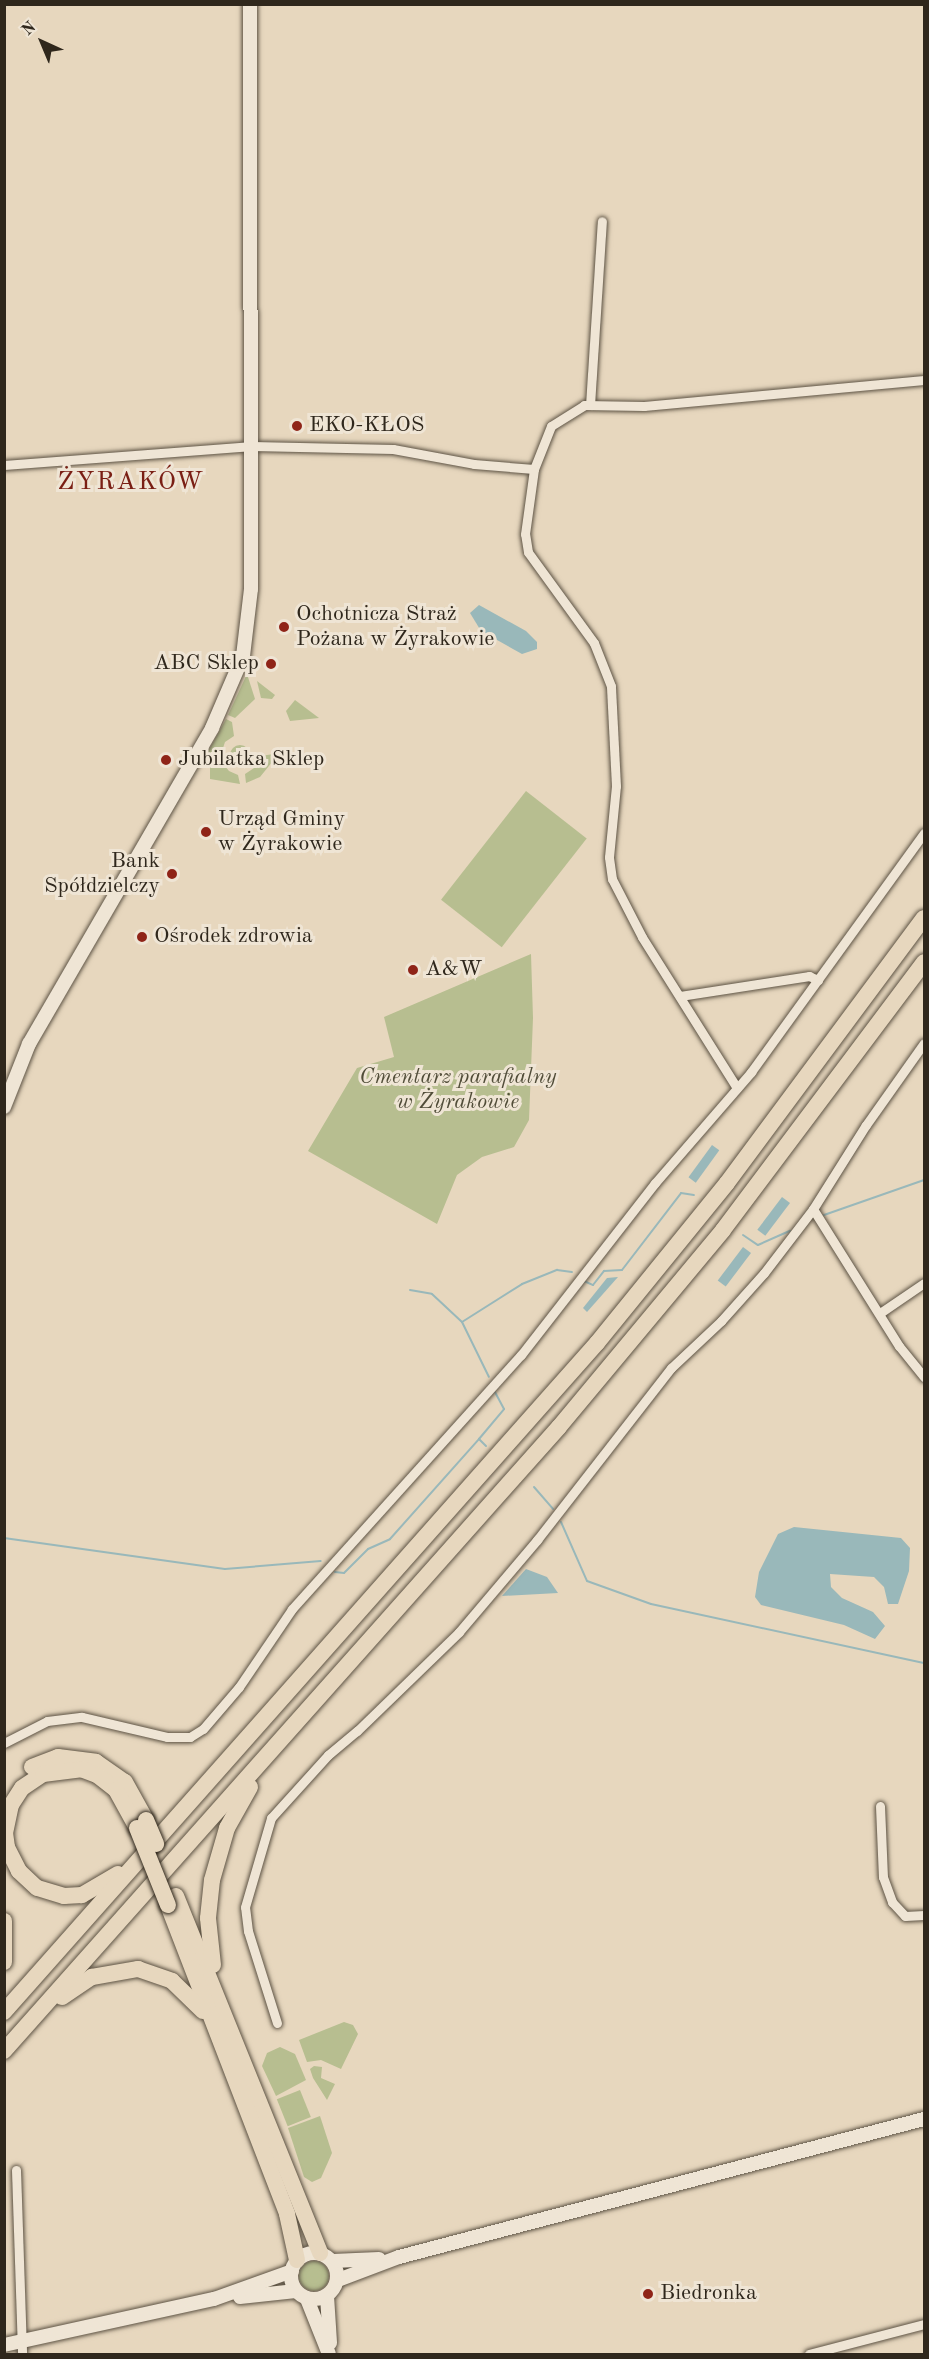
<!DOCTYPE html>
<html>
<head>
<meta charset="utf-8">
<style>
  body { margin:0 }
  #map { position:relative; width:929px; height:2359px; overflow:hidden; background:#e7d7be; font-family:"Old Standard TT",serif }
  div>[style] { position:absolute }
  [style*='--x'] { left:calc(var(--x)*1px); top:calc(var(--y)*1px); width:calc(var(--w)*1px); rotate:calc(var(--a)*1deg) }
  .green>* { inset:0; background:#b7be90; transform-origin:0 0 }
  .round { border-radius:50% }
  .water>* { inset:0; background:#99b8ba; transform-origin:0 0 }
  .stream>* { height:2px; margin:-1px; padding:0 1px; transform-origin:1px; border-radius:1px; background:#99b8ba }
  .roads { filter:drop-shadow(0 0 2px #5d5344) drop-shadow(0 0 2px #5d5344) }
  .street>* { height:9px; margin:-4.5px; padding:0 4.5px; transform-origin:4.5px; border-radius:4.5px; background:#efe5d5 }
  .secondary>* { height:14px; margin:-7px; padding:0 7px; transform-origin:7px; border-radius:7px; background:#efe5d5 }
  .secondary>.ring { margin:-7px; padding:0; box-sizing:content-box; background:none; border:14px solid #efe5d5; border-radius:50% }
  .highway>* { height:16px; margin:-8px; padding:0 8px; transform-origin:8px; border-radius:8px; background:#e7d7be }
  .bridges { filter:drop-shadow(0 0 2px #2f271c) drop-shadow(0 0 2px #2f271c) }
  .highway-bridge>* { height:16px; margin:-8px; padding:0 8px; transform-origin:8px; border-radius:8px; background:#e7d7be }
  .dots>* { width:16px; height:16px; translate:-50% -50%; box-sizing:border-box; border:3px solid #efe5d5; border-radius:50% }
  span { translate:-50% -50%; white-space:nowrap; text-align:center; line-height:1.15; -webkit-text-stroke:6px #efe5d5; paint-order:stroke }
  .poi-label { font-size:22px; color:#2f271c }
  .left { translate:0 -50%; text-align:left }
  .right { translate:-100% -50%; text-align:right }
  .park-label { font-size:22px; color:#514d39; font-style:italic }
  .quarter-label { font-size:26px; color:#7a1f14; letter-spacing:1.5px }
  .frame { position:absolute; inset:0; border:6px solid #2f271c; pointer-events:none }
  .north { position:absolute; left:12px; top:12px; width:60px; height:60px; -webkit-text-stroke:4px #efe5d5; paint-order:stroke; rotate:316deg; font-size:16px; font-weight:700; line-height:24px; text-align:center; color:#2f271c }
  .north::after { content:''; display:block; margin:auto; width:21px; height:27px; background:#2f271c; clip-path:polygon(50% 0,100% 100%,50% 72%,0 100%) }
</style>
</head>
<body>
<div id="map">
  <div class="green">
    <div style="clip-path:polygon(247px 674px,255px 699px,235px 718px,228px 715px)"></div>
    <div style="clip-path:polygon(257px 681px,275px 695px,272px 699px,261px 698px)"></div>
    <div style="clip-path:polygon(295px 700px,319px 718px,290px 721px,286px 711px)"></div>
    <div style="clip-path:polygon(226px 719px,232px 722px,234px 736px,225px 742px,221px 754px,205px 757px)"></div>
    <div class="round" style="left:230px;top:745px;width:20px;height:20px"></div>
    <div style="clip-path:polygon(274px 754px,277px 756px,260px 777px,246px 783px,245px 774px,257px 766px,260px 756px)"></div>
    <div style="clip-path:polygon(221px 761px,229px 771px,238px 775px,240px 784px,210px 779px,210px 762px)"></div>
    <div style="left:526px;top:791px;width:77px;height:138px;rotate:38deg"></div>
    <div style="clip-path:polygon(531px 954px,533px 1018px,529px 1120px,514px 1147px,482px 1157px,457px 1175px,437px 1224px,308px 1151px,357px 1068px,394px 1057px,384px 1017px)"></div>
    <div style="clip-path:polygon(344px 2022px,353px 2025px,358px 2034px,341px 2069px,321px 2060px,307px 2062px,299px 2040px)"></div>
    <div style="clip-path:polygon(280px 2047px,295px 2054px,306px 2080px,276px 2096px,262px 2066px,267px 2053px)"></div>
    <div style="clip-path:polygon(314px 2066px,322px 2067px,321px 2078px,335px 2084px,327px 2100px,313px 2078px,310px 2069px)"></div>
    <div style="left:300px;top:2090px;width:29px;height:25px;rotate:68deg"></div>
    <div style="clip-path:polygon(320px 2116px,332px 2153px,321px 2178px,312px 2182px,304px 2177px,288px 2128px)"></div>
    <div class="round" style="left:299px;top:2261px;width:30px;height:30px"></div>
  </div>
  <div class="water">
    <div style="clip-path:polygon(479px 605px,526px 631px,537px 642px,537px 649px,522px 654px,481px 631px,470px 613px)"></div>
    <div style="left:712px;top:1145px;width:9px;height:40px;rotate:36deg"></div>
    <div style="left:782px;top:1197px;width:10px;height:41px;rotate:37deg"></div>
    <div style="left:743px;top:1247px;width:10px;height:42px;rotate:37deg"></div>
    <div style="clip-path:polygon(618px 1277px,587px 1312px,583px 1308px,607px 1278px)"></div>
    <div style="clip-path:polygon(794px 1527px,901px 1538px,910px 1548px,909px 1571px,898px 1604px,888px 1604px,884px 1587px,874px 1577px,830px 1574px,831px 1587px,842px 1598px,873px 1612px,885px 1626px,875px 1639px,844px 1625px,761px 1605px,755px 1597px,759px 1572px,778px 1534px)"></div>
    <div style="clip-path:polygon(526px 1569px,547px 1577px,558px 1593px,502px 1596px)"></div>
  </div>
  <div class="stream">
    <div style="--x:824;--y:1215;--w:106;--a:-19.3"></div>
    <div style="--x:743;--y:1235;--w:18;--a:34"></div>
    <div style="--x:758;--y:1245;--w:35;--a:-24"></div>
    <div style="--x:584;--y:1281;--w:10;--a:24"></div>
    <div style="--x:593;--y:1285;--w:18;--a:-52"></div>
    <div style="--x:604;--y:1271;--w:18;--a:-3"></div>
    <div style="--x:622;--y:1270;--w:97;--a:-52.5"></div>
    <div style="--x:681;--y:1193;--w:13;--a:9"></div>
    <div style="--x:410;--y:1290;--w:22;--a:10"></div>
    <div style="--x:432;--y:1294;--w:41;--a:43"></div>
    <div style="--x:462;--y:1322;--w:61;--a:63.9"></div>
    <div style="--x:462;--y:1322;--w:71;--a:-32.3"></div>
    <div style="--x:522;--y:1284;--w:38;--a:-22"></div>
    <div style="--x:557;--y:1270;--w:15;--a:8"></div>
    <div style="--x:486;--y:1446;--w:10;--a:-135"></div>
    <div style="--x:479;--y:1439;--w:39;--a:-50"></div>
    <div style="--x:504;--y:1409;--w:19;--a:-118"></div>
    <div style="--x:534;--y:1487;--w:29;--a:49"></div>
    <div style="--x:561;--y:1522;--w:64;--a:66.2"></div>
    <div style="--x:587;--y:1581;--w:68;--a:19.8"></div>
    <div style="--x:651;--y:1604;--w:279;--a:12.2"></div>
    <div style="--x:4;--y:1538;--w:223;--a:8"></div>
    <div style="--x:225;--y:1569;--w:96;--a:-4.8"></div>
    <div style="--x:335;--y:1572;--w:9;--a:6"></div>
    <div style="--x:344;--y:1573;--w:34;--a:-45"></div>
    <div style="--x:368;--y:1549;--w:24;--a:-24"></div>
    <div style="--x:390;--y:1539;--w:134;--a:-48.3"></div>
  </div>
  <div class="roads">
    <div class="street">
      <div style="--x:590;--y:405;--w:184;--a:-86.3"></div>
      <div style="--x:4;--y:465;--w:249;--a:-4.4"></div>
      <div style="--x:252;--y:446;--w:141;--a:1.2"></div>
      <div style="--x:393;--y:449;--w:82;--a:10.5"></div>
      <div style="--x:474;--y:464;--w:60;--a:4.8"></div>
      <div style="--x:680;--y:996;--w:131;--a:-8.8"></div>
      <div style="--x:809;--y:976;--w:10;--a:24"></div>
      <div style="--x:737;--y:1088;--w:178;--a:-122.2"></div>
      <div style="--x:642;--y:937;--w:65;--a:-117.3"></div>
      <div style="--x:612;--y:879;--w:22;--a:-98"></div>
      <div style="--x:609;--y:857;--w:71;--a:-84.4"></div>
      <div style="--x:616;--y:786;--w:100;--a:-92.9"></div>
      <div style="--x:611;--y:686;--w:46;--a:-111.6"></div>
      <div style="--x:594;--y:643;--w:112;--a:-126"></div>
      <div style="--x:528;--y:552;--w:18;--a:-99"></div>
      <div style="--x:525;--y:534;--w:66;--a:-82.1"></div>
      <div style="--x:534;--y:469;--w:46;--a:-68.4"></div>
      <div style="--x:551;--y:426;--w:39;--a:-32"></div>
      <div style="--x:584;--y:405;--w:60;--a:1"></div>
      <div style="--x:644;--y:406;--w:281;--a:-5.3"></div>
      <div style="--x:813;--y:1209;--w:162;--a:57.9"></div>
      <div style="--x:899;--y:1346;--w:40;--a:51"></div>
      <div style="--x:880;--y:1313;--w:53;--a:-34.3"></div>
      <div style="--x:4;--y:1743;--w:48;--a:-27.1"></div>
      <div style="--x:47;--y:1721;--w:35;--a:-7"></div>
      <div style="--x:82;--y:1717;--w:87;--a:13.2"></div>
      <div style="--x:167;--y:1737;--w:23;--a:0"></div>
      <div style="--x:190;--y:1737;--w:15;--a:-32"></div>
      <div style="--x:203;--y:1729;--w:55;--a:-49.4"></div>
      <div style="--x:239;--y:1687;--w:94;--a:-55.8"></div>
      <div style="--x:292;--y:1609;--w:342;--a:-48"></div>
      <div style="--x:521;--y:1355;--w:218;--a:-52.1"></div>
      <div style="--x:655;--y:1183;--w:147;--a:-49.1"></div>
      <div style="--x:751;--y:1072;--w:295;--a:-54.1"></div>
      <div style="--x:880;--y:1806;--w:71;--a:87.6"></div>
      <div style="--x:883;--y:1877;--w:27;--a:70"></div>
      <div style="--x:892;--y:1902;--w:19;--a:47"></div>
      <div style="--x:905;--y:1916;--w:19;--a:-3"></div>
      <div style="--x:277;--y:2023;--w:96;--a:-107.5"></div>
      <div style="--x:248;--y:1931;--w:24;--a:-97"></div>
      <div style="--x:245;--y:1907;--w:93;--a:-73.7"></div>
      <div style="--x:271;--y:1818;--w:85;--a:-47.9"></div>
      <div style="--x:328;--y:1755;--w:38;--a:-40"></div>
      <div style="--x:357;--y:1731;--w:142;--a:-44.1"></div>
      <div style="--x:459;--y:1632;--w:121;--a:-49.7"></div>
      <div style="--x:537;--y:1540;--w:218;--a:-52.1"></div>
      <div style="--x:671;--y:1368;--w:69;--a:-43.2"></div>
      <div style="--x:721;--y:1321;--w:64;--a:-48.1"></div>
      <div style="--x:764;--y:1273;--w:81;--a:-52.6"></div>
      <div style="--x:813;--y:1209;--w:99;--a:-57.8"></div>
      <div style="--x:866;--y:1125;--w:100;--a:-54.7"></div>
      <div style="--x:16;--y:2170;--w:184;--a:88.1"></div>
      <div style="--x:809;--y:2354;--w:119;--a:-14.6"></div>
    </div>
    <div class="secondary">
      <div style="--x:4;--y:1107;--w:68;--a:-68.4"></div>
      <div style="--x:29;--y:1044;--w:365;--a:-59.9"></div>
      <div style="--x:212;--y:728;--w:78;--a:-66.7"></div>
      <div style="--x:243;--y:656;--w:67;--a:-83.2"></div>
      <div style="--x:251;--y:589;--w:585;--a:-90.1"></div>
      <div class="ring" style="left:291px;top:2253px;width:32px;height:32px"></div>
      <div style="--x:333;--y:2261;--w:46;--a:-2.5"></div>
      <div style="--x:338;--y:2280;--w:65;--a:-20.7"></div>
      <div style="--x:399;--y:2257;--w:543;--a:-14.73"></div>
      <div style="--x:327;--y:2296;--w:47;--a:86.3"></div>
      <div style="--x:240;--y:2297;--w:56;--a:-6.1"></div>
      <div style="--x:307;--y:2299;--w:59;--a:68.2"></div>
      <div style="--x:4;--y:2345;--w:215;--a:-12.4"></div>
      <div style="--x:214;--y:2299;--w:83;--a:-19.7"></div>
    </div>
    <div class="highway">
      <div style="--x:32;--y:1767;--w:28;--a:-21"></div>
      <div style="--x:58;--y:1757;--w:38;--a:7"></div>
      <div style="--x:96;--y:1762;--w:35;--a:35"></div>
      <div style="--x:125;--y:1782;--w:43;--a:61.1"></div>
      <div style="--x:118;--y:1874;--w:42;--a:149.7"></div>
      <div style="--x:82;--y:1895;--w:18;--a:177"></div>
      <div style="--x:64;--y:1896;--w:28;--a:-163"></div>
      <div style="--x:37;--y:1888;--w:25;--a:-137"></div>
      <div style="--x:19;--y:1871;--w:27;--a:-117"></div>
      <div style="--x:7;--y:1847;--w:14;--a:-98"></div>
      <div style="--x:5;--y:1833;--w:29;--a:-78"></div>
      <div style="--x:11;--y:1805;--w:20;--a:-57"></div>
      <div style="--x:22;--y:1788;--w:25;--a:-34"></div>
      <div style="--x:43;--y:1774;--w:38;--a:-7"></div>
      <div style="--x:81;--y:1769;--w:17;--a:21"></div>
      <div style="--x:97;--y:1775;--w:24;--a:38"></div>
      <div style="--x:116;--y:1790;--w:43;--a:61.1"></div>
      <div style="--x:176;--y:1896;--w:385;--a:68"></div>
      <div style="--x:168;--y:1905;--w:331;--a:68.9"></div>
      <div style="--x:287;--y:2214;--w:47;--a:77.7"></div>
      <div style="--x:4;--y:1921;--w:41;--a:90"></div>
      <div style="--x:213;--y:1965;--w:47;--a:-96.1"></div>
      <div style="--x:208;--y:1918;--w:38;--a:-84"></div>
      <div style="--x:212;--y:1880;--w:54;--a:-73.9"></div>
      <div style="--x:227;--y:1828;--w:47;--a:-60.7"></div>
      <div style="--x:62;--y:1997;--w:36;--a:-34"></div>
      <div style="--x:92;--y:1977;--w:47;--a:-9.9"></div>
      <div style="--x:138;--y:1969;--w:36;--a:19"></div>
      <div style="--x:172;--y:1981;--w:43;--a:44.1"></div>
      <div style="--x:4;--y:2012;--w:894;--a:-48.45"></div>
      <div style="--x:597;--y:1343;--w:206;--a:-50.9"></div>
      <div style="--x:727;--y:1183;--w:330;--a:-53.4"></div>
      <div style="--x:4;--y:2051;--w:835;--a:-48.35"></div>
      <div style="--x:559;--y:1427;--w:256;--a:-50.2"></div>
      <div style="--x:723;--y:1230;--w:335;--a:-53.1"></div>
    </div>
  </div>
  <div class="bridges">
    <div class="highway-bridge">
      <div style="--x:146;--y:1820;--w:26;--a:67"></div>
      <div style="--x:137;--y:1828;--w:83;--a:68.1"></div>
    </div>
  </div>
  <div class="dots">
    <div style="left:297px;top:426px;background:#8f2418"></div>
    <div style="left:284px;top:627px;background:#8f2418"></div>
    <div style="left:271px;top:664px;background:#8f2418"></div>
    <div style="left:166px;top:760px;background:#8f2418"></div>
    <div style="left:206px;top:832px;background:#8f2418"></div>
    <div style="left:172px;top:874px;background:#8f2418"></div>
    <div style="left:142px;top:937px;background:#8f2418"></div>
    <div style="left:413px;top:970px;background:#8f2418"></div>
    <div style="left:648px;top:2294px;background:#8f2418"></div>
  </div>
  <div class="poi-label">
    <span class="left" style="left:309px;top:426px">EKO-KŁOS</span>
    <span class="left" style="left:296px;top:627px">Ochotnicza Straż<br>Pożana w Żyrakowie</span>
    <span class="right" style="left:259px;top:664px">ABC Sklep</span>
    <span class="left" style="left:178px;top:760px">Jubilatka Sklep</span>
    <span class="left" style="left:218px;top:832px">Urząd Gminy<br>w Żyrakowie</span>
    <span class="right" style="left:160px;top:874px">Bank<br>Spółdzielczy</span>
    <span class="left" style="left:154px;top:937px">Ośrodek zdrowia</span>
    <span class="left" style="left:425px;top:970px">A&amp;W</span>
    <span class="left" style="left:660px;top:2294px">Biedronka</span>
  </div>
  <div class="park-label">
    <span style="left:458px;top:1090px">Cmentarz parafialny<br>w Żyrakowie</span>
  </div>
  <div class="quarter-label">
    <span style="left:131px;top:483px">ŻYRAKÓW</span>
  </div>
  <div class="frame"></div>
  <div class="north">N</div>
</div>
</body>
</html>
